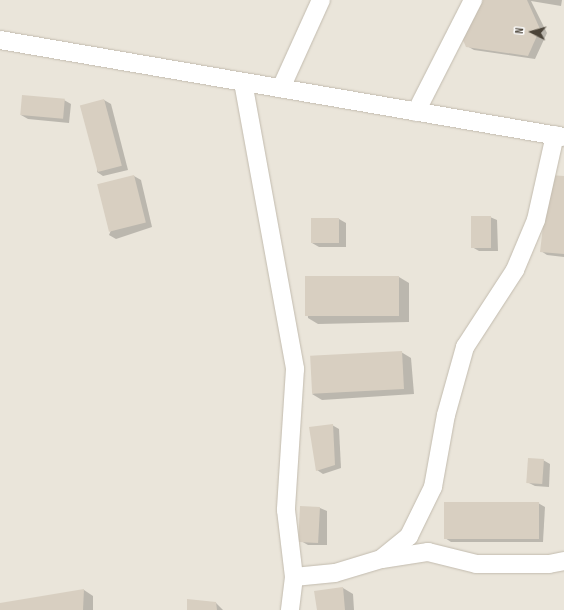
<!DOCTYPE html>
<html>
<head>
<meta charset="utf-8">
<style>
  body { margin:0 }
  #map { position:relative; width:564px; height:610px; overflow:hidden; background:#f6f3ec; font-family:"Sofia Sans Condensed",sans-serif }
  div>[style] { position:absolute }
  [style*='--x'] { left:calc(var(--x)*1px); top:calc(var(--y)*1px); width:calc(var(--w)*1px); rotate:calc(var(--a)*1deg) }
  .residential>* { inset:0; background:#eae5da; transform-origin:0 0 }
  .shadow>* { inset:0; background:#0003 }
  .building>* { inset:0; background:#d8cfc1; transform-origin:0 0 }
  .roads { filter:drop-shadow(0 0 1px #c2bbae) drop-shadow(0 0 1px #c2bbae) }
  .minor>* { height:18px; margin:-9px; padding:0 9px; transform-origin:9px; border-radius:9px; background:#fff }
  span { translate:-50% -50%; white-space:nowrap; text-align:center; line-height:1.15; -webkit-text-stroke:3px #fff; paint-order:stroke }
  .north { position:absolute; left:512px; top:12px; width:40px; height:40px; -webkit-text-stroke:3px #fff; paint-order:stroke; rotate:276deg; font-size:11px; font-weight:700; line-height:16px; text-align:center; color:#4b4439 }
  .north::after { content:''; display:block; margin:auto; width:14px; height:18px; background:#4b4439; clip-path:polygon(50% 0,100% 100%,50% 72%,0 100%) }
</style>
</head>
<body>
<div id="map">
  <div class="residential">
    <div style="left:0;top:0;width:564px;height:610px"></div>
  </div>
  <div class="shadow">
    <div style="clip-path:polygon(485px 0,562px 0,561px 6px,531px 1px,547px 33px,535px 59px,474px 50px,467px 46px)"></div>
    <div style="clip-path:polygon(64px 100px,71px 104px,69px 123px,28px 119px,21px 115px)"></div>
    <div style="clip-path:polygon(104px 100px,111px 104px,128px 170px,103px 176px,97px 172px)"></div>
    <div style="clip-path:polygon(134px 176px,141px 180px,152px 227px,116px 239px,109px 235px)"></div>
    <div style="clip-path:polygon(564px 177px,564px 257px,547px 255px,541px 251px)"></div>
    <div style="clip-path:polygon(490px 217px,497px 220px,498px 251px,479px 251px,472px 247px)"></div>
    <div style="clip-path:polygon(339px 219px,346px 223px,346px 247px,319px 247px,312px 243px)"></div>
    <div style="clip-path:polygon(399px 277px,409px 283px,409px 322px,318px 324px,308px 318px,306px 282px)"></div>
    <div style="clip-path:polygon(401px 352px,411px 358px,414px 394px,322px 400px,312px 394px)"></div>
    <div style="clip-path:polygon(332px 425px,339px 429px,341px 468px,323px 474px,317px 470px)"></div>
    <div style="clip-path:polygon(543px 460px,550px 464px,549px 487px,535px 486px,529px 483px)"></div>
    <div style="clip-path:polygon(538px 503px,545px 507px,543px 542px,451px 542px,445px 538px)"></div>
    <div style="clip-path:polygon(301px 507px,320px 508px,327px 511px,327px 545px,308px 545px,301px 541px)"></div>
    <div style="clip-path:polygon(343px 588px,353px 594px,354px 610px,318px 610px,315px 592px)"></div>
    <div style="clip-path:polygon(84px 590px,93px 596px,93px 610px,0 610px,0 604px)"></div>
    <div style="clip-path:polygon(216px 603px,223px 610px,188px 610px)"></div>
  </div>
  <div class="building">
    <div style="clip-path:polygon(483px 0,527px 0,540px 29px,528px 56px,466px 47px,462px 38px)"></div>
    <div style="left:22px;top:95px;width:43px;height:20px;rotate:5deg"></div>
    <div style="left:104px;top:99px;width:69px;height:25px;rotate:75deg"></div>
    <div style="left:134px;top:175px;width:49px;height:38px;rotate:76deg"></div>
    <div style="clip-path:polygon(549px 175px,564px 176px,564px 254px,540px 252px)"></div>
    <div style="left:471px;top:216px;width:20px;height:32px"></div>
    <div style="left:311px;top:218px;width:28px;height:25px"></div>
    <div style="left:399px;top:276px;width:40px;height:94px;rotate:90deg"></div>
    <div style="left:402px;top:351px;width:38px;height:92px;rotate:87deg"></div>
    <div style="clip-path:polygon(333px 424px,335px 465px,316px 471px,309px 427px)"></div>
    <div style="left:528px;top:458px;width:16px;height:25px;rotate:4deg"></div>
    <div style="left:444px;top:502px;width:95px;height:37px"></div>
    <div style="left:300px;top:506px;width:20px;height:36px;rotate:3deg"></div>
    <div style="clip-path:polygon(343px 587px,345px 610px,317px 610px,314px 591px)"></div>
    <div style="clip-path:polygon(84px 589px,83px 610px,0 610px,0 603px)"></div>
    <div style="clip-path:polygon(187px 599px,216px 602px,217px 610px,187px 610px)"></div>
  </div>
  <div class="roads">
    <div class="minor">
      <div style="--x:0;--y:40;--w:572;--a:9.76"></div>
      <div style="--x:243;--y:82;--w:292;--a:79.7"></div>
      <div style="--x:295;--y:369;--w:141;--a:93.7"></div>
      <div style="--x:286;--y:510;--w:67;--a:83.2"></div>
      <div style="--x:294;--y:577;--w:33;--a:97"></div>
      <div style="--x:281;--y:88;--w:97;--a:-65.6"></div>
      <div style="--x:416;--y:112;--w:126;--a:-63"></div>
      <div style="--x:382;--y:559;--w:47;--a:-8.7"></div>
      <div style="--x:428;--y:552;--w:49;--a:14"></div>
      <div style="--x:476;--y:564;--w:73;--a:0"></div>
      <div style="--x:549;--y:564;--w:15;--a:-11"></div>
      <div style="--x:294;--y:577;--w:41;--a:-5.6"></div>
      <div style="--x:335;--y:573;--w:48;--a:-16.9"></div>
      <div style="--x:381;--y:559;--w:36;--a:-39"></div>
      <div style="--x:409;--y:536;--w:55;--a:-63.9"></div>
      <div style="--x:433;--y:487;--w:73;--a:-79.8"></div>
      <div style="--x:446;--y:415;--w:71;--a:-74.4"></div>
      <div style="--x:465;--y:347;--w:92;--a:-57"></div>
      <div style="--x:515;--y:270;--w:54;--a:-67.2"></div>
      <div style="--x:536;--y:220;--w:87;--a:-77.4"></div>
    </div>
  </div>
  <div class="north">N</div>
</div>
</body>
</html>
